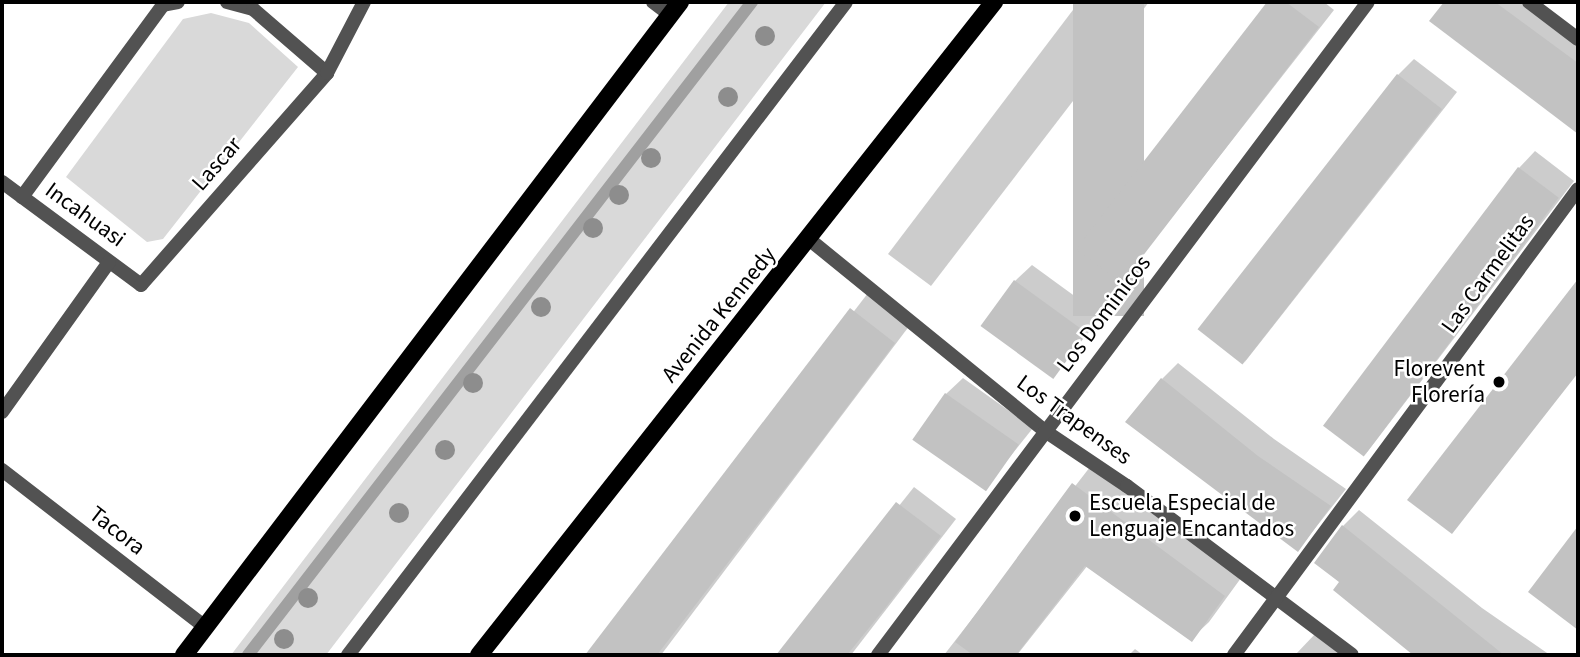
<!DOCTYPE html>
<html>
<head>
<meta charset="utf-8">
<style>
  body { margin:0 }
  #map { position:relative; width:1580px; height:657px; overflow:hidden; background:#fff; font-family:"Source Sans 3",sans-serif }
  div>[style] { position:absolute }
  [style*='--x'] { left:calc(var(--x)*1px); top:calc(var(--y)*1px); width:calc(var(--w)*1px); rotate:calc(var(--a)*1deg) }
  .green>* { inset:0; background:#d9d9d9 }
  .shadow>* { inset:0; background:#0003 }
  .stream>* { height:12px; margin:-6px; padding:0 6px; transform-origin:6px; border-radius:6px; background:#a0a0a0 }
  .building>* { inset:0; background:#c2c2c2; transform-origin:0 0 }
  .service>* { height:14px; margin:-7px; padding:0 7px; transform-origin:7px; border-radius:7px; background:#525252 }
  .minor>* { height:14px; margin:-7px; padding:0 7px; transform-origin:7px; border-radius:7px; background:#525252 }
  .primary>* { height:18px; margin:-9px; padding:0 9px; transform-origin:9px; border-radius:9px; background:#000 }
  .trees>* { width:20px; height:20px; margin:-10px; border-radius:50%; background:#8d8d8d }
  .dots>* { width:19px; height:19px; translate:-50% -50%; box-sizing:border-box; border:4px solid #fff; border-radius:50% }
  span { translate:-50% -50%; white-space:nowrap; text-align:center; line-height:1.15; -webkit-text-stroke:5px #fff; paint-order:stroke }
  .street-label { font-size:23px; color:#000 }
  .poi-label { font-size:23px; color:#000 }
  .right { translate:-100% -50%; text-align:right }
  .left { translate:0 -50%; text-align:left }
  .frame { position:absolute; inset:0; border:4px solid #000; pointer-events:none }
</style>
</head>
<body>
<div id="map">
  <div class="green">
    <div style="clip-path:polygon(729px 2px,826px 2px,326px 655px,231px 655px)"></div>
    <div style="clip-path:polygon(211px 13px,249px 23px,298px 67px,163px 239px,147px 242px,66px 177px,183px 19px)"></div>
  </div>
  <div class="shadow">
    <div style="clip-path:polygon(1079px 2px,1149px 2px,931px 286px,888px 254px)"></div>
    <div style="clip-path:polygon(1269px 2px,1324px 2px,1334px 10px,1122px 281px,1079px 248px)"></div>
    <div style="clip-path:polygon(1447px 2px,1534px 2px,1578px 35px,1578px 131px,1431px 21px)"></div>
    <div style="clip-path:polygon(1414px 59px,1457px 92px,1244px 363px,1398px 75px)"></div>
    <div style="clip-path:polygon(1535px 151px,1574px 181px,1365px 455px,1519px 168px)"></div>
    <div style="clip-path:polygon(1032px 265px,1102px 316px,1053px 376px,1015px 281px)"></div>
    <div style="clip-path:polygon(1578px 280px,1578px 372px,1452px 531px,1409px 499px)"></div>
    <div style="clip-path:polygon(868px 293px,910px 325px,661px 655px,590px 655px)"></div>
    <div style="clip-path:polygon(1178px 363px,1274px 439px,1346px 489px,1298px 550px,1162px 379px)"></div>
    <div style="clip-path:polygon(963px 378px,1033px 428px,984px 489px,946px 394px)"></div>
    <div style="clip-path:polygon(1090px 467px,1241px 578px,1209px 622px,1191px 639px,1088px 565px,1017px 655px,944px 655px)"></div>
    <div style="clip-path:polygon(914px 487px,956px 519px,851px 655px,780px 655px)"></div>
    <div style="clip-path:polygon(1359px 510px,1482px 608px,1550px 655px,1422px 655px,1335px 590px,1342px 582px,1343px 526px)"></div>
    <div style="clip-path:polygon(1316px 633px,1346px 655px,1295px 655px)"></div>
    <div style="clip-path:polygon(1135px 649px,1143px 655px,1129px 655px)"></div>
  </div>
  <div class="stream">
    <div style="--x:248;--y:655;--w:825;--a:-52.34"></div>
  </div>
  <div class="building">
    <div style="left:1073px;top:2px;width:71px;height:314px"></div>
    <div style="clip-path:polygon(1267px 2px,1286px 2px,1319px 27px,1122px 283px,1076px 249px)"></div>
    <div style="clip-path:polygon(1444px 2px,1495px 2px,1578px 63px,1578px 134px,1429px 21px)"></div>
    <div style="left:1397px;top:74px;width:57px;height:324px;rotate:38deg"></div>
    <div style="left:1518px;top:167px;width:51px;height:324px;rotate:37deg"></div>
    <div style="clip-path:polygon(1578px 279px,1578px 373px,1452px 534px,1407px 500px)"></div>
    <div style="left:1014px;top:280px;width:90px;height:57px;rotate:36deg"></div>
    <div style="clip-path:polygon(850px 308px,895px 343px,820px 443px,657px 655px,585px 655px)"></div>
    <div style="clip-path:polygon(1161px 378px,1258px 456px,1331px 506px,1298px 552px,1125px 422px)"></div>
    <div style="left:945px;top:393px;width:90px;height:57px;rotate:35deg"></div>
    <div style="clip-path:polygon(1072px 483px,1225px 596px,1192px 642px,1085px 566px,1016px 655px,973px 655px,955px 642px)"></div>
    <div style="clip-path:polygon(896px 502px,941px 536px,886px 607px,847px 655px,776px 655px)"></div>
    <div style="clip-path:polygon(1342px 525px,1504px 655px,1413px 655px,1333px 590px,1339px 582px,1314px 563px)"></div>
    <div style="clip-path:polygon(1578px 526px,1578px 630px,1528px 592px)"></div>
  </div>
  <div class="service">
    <div style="--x:348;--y:655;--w:821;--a:-52.67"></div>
  </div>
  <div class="minor">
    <div style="--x:227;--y:2;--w:27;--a:15"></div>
    <div style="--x:253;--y:9;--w:98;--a:40.9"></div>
    <div style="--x:653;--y:2;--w:21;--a:37"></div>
    <div style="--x:1529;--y:2;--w:61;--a:37.1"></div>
    <div style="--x:2;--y:182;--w:173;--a:36.5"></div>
    <div style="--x:141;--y:285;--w:282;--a:-48.7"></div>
    <div style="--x:327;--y:73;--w:80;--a:-62.5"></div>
    <div style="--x:22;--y:197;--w:238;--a:-53.7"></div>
    <div style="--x:163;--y:5;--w:15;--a:-11"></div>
    <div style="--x:810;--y:240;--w:303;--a:39.1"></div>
    <div style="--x:1045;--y:431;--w:99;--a:33.9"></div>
    <div style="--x:1127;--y:486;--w:281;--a:36.9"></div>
    <div style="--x:2;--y:412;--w:184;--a:-54.5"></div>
    <div style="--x:2;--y:470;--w:257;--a:37.7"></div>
    <div style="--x:878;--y:655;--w:816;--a:-53.12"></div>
    <div style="--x:1234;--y:655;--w:579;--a:-53.57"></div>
  </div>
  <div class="primary">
    <div style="--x:184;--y:655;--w:820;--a:-52.78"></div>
    <div style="--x:479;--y:655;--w:832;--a:-51.74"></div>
  </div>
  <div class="trees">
    <div style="left:765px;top:36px"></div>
    <div style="left:728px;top:97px"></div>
    <div style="left:651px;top:158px"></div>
    <div style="left:619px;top:195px"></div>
    <div style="left:593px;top:228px"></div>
    <div style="left:541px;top:307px"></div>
    <div style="left:473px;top:383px"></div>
    <div style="left:445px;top:450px"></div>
    <div style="left:399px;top:513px"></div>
    <div style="left:308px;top:598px"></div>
    <div style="left:284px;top:639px"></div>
  </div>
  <div class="dots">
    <div style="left:1499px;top:382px;background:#000"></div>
    <div style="left:1075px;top:516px;background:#000"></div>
  </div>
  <div class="street-label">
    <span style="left:217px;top:164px;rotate:-49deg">Lascar</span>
    <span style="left:85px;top:215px;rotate:36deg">Incahuasi</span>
    <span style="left:1488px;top:274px;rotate:-54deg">Las Carmelitas</span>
    <span style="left:1104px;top:314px;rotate:-53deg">Los Dominicos</span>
    <span style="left:719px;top:315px;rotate:-51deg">Avenida Kennedy</span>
    <span style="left:1074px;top:420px;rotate:36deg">Los Trapenses</span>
    <span style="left:117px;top:531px;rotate:38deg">Tacora</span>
  </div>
  <div class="poi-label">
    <span class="right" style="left:1485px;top:382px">Florevent<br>Florería</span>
    <span class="left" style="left:1089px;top:516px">Escuela Especial de<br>Lenguaje Encantados</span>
  </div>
  <div class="frame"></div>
</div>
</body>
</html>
